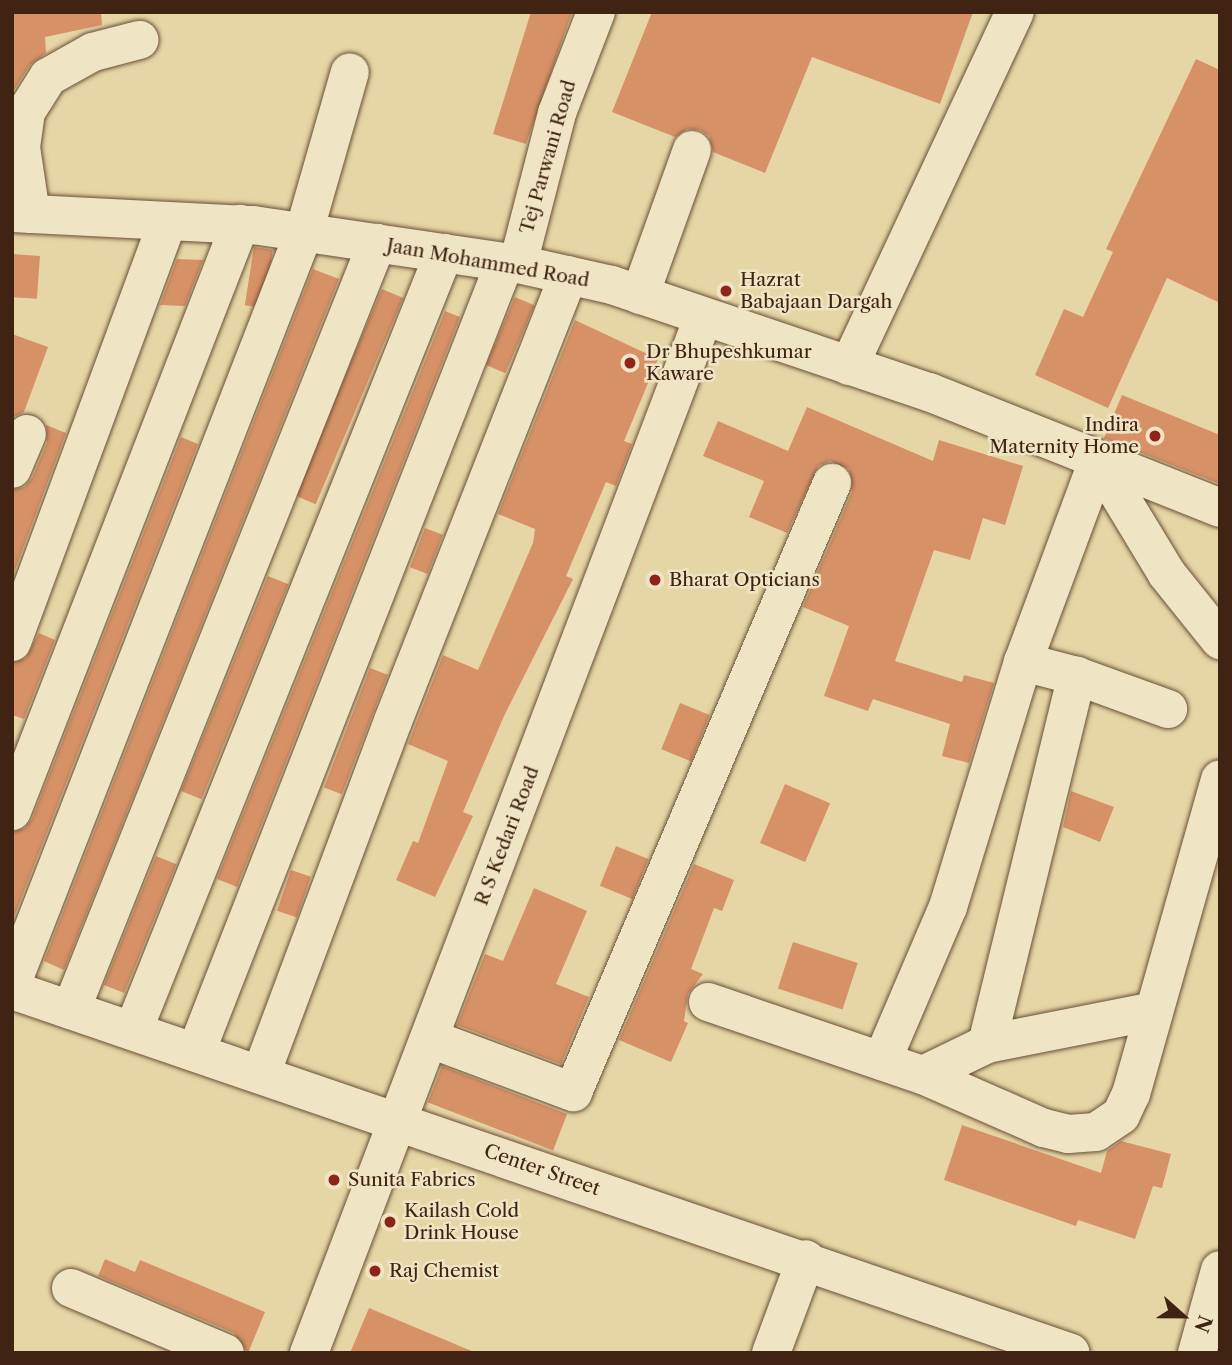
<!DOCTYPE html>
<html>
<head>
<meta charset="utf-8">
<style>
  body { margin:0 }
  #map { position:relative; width:1232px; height:1365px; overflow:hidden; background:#e6d5a5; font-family:"Libre Caslon Text",serif }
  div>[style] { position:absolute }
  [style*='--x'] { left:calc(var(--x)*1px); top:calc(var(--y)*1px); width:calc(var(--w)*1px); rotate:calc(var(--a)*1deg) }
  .building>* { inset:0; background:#d79167; transform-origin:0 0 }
  .roads { filter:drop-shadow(0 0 2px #6a5037) drop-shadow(0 0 2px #6a5037) }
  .minor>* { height:38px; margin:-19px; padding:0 19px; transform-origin:19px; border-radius:19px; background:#efe4c4 }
  .dots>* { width:19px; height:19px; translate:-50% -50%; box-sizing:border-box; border:4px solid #efe4c4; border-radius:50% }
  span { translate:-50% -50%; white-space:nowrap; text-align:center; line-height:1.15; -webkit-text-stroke:5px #efe4c4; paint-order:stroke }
  .street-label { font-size:19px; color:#402312 }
  .poi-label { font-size:19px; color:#402312 }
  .left { translate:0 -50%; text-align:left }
  .right { translate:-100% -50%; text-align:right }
  .frame { position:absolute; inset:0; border:14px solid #402312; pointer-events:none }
  .north { position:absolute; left:1148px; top:1281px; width:70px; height:70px; -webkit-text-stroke:5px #efe4c4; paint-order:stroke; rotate:111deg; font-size:19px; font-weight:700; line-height:28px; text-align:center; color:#402312 }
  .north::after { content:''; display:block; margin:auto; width:24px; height:32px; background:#402312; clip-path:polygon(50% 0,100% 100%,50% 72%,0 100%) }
</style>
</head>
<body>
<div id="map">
  <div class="building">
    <div style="clip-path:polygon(12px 12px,101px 12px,102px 25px,45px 37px,46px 53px,30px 65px,12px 93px)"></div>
    <div style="clip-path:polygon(531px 12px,572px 12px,526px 144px,493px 134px)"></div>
    <div style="clip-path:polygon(652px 12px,973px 12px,940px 104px,812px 57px,765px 173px,713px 152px,709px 136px,700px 130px,687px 129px,675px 137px,612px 112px)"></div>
    <div style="clip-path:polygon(1196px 59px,1220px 70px,1220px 303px,1167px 278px,1108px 408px,1035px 375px,1064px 309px,1083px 317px,1113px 252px,1106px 249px)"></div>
    <div style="left:254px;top:247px;width:19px;height:59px;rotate:9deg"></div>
    <div style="left:12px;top:254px;width:28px;height:43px;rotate:4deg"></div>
    <div style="clip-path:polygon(177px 259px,203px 260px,185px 306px,160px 305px)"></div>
    <div style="clip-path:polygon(313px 269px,339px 279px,64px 970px,44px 961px)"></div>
    <div style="left:382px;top:289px;width:23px;height:224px;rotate:23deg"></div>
    <div style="left:515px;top:297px;width:21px;height:74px;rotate:23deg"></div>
    <div style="clip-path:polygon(445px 311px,460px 317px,237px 887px,217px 879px)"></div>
    <div style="clip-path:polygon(575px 320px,658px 359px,624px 441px,632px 444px,616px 486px,606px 482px,566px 576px,573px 579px,504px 716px,463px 812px,473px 816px,435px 897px,396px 880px,413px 841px,418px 843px,448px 761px,408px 744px,443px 655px,478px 670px,533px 543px,535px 529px,498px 514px)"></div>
    <div style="clip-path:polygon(12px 334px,48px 347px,24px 412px,12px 418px)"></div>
    <div style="clip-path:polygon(1122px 395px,1220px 435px,1220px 484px,1104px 438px)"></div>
    <div style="clip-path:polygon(807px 407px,933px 461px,939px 440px,1023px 466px,1005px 525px,983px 518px,970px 560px,934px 550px,895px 661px,962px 682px,964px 675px,994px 683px,969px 763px,942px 756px,950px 724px,873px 699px,868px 711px,824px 696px,849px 626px,803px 607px,852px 492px,849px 469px,830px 461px,818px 466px,787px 533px,749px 517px,764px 481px,703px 456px,718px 421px,788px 451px)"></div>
    <div style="clip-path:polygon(46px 425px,66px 433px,12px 578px,12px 490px,24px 487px,32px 478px,47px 443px)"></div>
    <div style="clip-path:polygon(181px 437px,198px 444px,12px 922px,12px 832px,25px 828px,32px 819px)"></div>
    <div style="left:425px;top:528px;width:19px;height:42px;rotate:21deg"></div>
    <div style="left:268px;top:576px;width:22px;height:232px;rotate:22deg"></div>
    <div style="clip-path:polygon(39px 633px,55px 640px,24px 719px,12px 715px,12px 663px,26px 658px)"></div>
    <div style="left:370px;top:668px;width:19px;height:128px;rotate:21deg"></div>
    <div style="left:680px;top:703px;width:32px;height:50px;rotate:22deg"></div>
    <div style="left:785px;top:784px;width:49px;height:64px;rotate:23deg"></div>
    <div style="clip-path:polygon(1071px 791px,1114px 807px,1100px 842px,1063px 827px)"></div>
    <div style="left:616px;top:846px;width:35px;height:43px;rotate:22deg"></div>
    <div style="left:156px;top:856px;width:22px;height:139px;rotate:22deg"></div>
    <div style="clip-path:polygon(694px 864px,734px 880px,722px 911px,714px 908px,691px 969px,703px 974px,688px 994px,684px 1021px,688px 1023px,671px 1062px,619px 1040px)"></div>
    <div style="left:291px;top:870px;width:21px;height:43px;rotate:19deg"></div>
    <div style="clip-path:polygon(534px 888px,587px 911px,556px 984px,589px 997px,561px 1064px,457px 1025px,485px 954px,503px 961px)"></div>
    <div style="left:793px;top:942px;width:68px;height:49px;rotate:18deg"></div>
    <div style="left:442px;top:1066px;width:134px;height:39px;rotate:21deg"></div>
    <div style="clip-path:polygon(962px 1125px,1101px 1173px,1107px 1151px,1121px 1141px,1171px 1154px,1162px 1188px,1153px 1186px,1135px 1239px,1078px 1220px,1076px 1226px,944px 1180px)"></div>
    <div style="clip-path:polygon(105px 1259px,135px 1272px,140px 1260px,265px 1312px,248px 1353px,234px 1333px,98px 1276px)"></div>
    <div style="clip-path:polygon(369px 1308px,474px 1352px,474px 1353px,350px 1353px)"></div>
  </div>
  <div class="roads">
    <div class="minor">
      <div style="--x:12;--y:213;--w:241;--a:2.9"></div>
      <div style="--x:253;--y:225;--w:268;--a:8.4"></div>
      <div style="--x:518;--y:264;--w:96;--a:12.6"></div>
      <div style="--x:612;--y:285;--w:335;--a:18.7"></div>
      <div style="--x:929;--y:392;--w:313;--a:21.7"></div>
      <div style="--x:31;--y:214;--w:68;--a:-98.5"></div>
      <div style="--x:21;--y:147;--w:35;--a:-82"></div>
      <div style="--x:26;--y:112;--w:41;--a:-57.8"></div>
      <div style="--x:48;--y:77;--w:51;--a:-29.1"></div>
      <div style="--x:93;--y:52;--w:48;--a:-14.6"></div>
      <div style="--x:518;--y:264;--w:156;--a:-75.5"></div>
      <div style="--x:557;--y:113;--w:108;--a:-68.9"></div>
      <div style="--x:640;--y:295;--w:154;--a:-70.3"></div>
      <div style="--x:849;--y:366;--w:391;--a:-64.9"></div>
      <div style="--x:1098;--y:460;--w:133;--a:58.8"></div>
      <div style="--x:1167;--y:574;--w:85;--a:51.2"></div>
      <div style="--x:12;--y:469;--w:38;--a:-67"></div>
      <div style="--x:12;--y:642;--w:449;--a:-69.7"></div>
      <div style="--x:1023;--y:662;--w:56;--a:14.5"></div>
      <div style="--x:1077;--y:676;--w:97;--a:19.9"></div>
      <div style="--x:12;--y:811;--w:630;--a:-68.77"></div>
      <div style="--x:12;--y:983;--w:806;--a:-68.75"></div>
      <div style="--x:304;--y:232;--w:166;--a:-74"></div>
      <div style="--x:12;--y:990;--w:1119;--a:18.92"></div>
      <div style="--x:708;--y:1002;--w:227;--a:18.8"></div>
      <div style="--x:923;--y:1075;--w:132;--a:23.7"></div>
      <div style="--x:1044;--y:1128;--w:25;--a:14"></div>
      <div style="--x:1068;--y:1134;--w:28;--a:-4"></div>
      <div style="--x:1096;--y:1132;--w:30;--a:-34"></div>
      <div style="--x:1121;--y:1115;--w:23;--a:-65"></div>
      <div style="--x:1131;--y:1094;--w:327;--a:-74.2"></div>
      <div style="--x:71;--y:1010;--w:826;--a:-68.25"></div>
      <div style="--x:133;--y:1031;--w:838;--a:-68.21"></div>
      <div style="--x:431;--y:1039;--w:152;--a:20.5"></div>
      <div style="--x:573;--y:1092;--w:662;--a:-66.96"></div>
      <div style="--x:987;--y:1044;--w:379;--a:-76.3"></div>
      <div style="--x:196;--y:1052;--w:848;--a:-68.64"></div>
      <div style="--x:882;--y:1061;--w:168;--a:-66.8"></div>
      <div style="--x:948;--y:907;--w:256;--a:-73"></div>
      <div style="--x:1023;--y:662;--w:215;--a:-69.6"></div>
      <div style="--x:261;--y:1074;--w:377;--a:-69.5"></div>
      <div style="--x:393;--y:721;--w:479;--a:-68.5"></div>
      <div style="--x:923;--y:1075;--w:71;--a:-25.8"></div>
      <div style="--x:987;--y:1044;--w:170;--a:-11.2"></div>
      <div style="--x:71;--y:1288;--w:167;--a:22.9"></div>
      <div style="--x:309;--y:1353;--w:1107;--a:-69.16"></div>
      <div style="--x:771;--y:1353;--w:100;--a:-69.6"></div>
      <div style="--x:1197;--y:1353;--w:86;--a:-74.5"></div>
    </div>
  </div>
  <div class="dots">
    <div style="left:726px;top:291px;background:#8f2418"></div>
    <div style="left:630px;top:363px;background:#8f2418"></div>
    <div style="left:1155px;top:436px;background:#8f2418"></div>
    <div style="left:655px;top:580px;background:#8f2418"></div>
    <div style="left:334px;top:1180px;background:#8f2418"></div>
    <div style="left:390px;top:1222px;background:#8f2418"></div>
    <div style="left:375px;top:1271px;background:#8f2418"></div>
  </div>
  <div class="street-label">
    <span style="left:548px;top:157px;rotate:-74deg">Tej Parwani Road</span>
    <span style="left:488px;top:263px;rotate:10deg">Jaan Mohammed Road</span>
    <span style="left:507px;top:836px;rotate:-69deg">R S Kedari Road</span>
    <span style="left:542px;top:1170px;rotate:19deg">Center Street</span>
  </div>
  <div class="poi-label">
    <span class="left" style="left:740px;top:291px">Hazrat<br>Babajaan Dargah</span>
    <span class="left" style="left:646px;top:363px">Dr Bhupeshkumar<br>Kaware</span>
    <span class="right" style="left:1139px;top:436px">Indira<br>Maternity Home</span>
    <span class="left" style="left:669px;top:580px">Bharat Opticians</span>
    <span class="left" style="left:348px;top:1180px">Sunita Fabrics</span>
    <span class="left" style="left:404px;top:1222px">Kailash Cold<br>Drink House</span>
    <span class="left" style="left:389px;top:1271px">Raj Chemist</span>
  </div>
  <div class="frame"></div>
  <div class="north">N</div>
</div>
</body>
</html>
